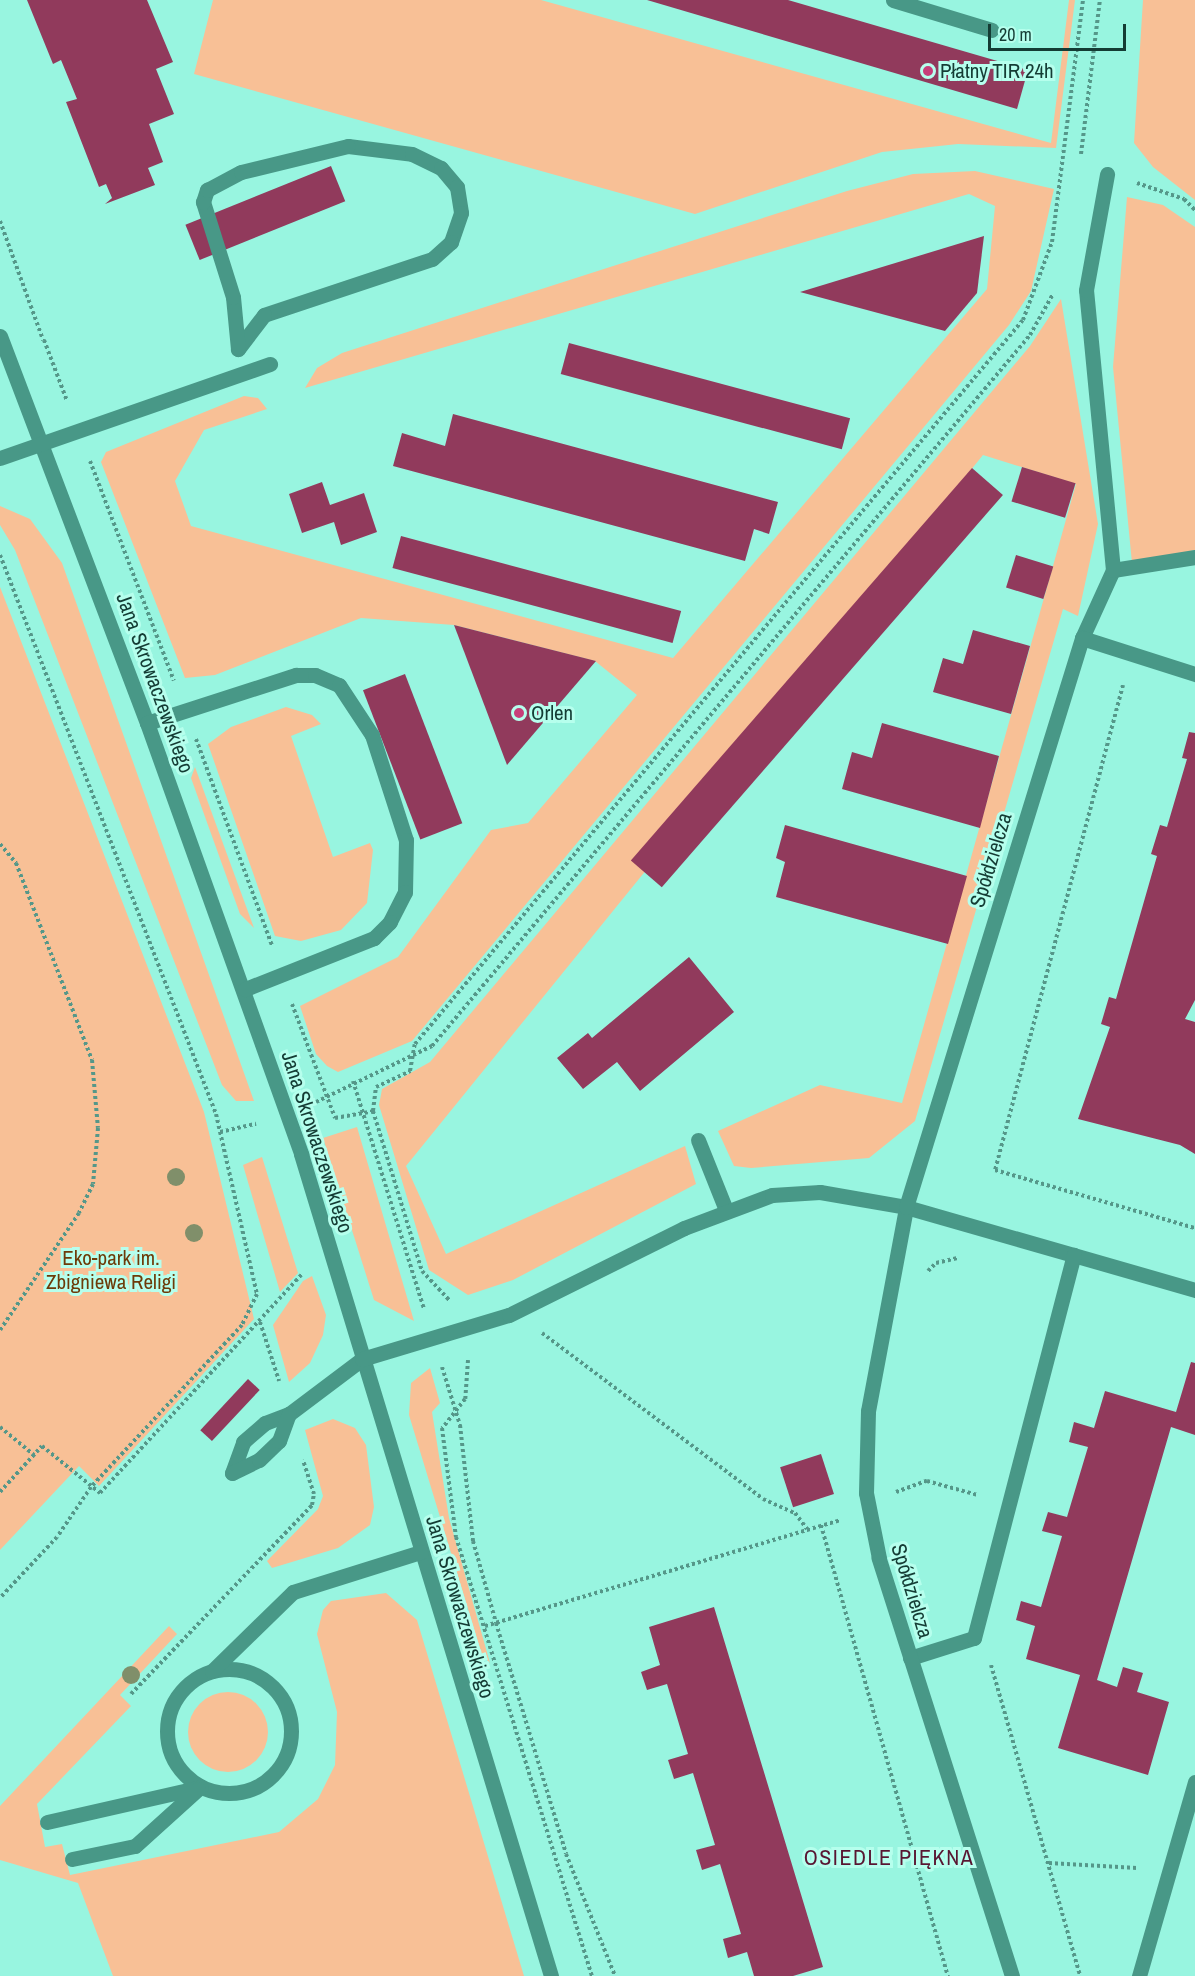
<!DOCTYPE html>
<html>
<head>
<meta charset="utf-8">
<style>
  body { margin:0 }
  #map { position:relative; width:1195px; height:1976px; overflow:hidden; background:#98f5e0; font-family:"Archivo Narrow",sans-serif }
  div>[style] { position:absolute }
  [style*='--x'] { left:calc(var(--x)*1px); top:calc(var(--y)*1px); width:calc(var(--w)*1px); rotate:calc(var(--a)*1deg) }
  .green>* { inset:0; background:#f8c096 }
  .round { border-radius:50% }
  .building>* { inset:0; background:#913a5c; transform-origin:0 0 }
  .path>* { height:4px; margin-top:-2px; transform-origin:0; background:repeating-linear-gradient(90deg,#559789 0 3px,transparent 0 6px) }
  .minor>* { height:15px; margin:-7.5px; padding:0 7.5px; transform-origin:7.5px; border-radius:7.5px; background:#489887 }
  .minor>.ring { margin:-7.5px; padding:0; box-sizing:content-box; background:none; border:15px solid #489887; border-radius:50% }
  .trees>* { width:18px; height:18px; margin:-9px; border-radius:50%; background:#808f6a }
  .dots>* { width:16px; height:16px; translate:-50% -50%; box-sizing:border-box; border:3px solid #b6ffed; border-radius:50% }
  span { translate:-50% -50%; white-space:nowrap; text-align:center; line-height:1.15; -webkit-text-stroke:6px #b6ffed; paint-order:stroke }
  .poi-label { font-size:21px; color:#143c34 }
  .left { translate:0 -50%; text-align:left }
  .street-label { font-size:21px; color:#143c34 }
  .park-label { font-size:21px; color:#6d3b09 }
  .neighbourhood-label { font-size:22px; color:#581632; letter-spacing:1.5px }
  .scale { position:absolute; left:988px; top:24px; width:138px; height:27px; box-sizing:border-box; border:3px solid #143c34; border-top:0; padding-left:8px; font-size:18px; line-height:21px; white-space:nowrap; color:#143c34; -webkit-text-stroke:4px #b6ffed; paint-order:stroke }
</style>
</head>
<body>
<div id="map">
  <div class="green">
    <div style="clip-path:polygon(213px 0,541px 0,1051px 143px,1069px 0,1075px 0,1056px 148px,958px 144px,882px 152px,695px 214px,194px 74px)"></div>
    <div style="clip-path:polygon(1143px 0,1195px 0,1195px 200px,1153px 167px,1134px 143px)"></div>
    <div style="clip-path:polygon(975px 171px,1054px 189px,1031px 291px,1009px 325px,412px 1041px,338px 1072px,327px 1066px,316px 1054px,300px 1006px,398px 957px,491px 830px,528px 823px,637px 695px,595px 661px,454px 625px,361px 618px,215px 675px,185px 678px,101px 462px,106px 452px,244px 396px,258px 398px,267px 409px,204px 430px,175px 481px,191px 526px,673px 658px,987px 289px,995px 206px,969px 194px,305px 388px,317px 368px,342px 353px,847px 191px,913px 174px)"></div>
    <div style="clip-path:polygon(1127px 197px,1163px 205px,1195px 227px,1195px 550px,1132px 563px,1113px 367px)"></div>
    <div style="clip-path:polygon(1061px 299px,1098px 524px,1078px 616px,1063px 609px,915px 1121px,869px 1158px,751px 1168px,734px 1166px,718px 1131px,820px 1085px,902px 1103px,1076px 484px,983px 455px,406px 1166px,446px 1254px,685px 1146px,696px 1184px,513px 1280px,468px 1295px,429px 1270px,379px 1105px,382px 1089px,430px 1062px,1030px 346px)"></div>
    <div style="clip-path:polygon(0 506px,30px 519px,62px 563px,254px 1101px,236px 1101px,222px 1085px,15px 550px,0 525px)"></div>
    <div style="clip-path:polygon(0 587px,204px 1112px,254px 1319px,99px 1486px,79px 1466px,0 1550px)"></div>
    <div style="clip-path:polygon(286px 707px,312px 715px,321px 724px,291px 736px,333px 857px,370px 843px,373px 850px,367px 903px,341px 930px,301px 941px,275px 936px,208px 744px,231px 727px)"></div>
    <div style="clip-path:polygon(195px 767px,254px 928px,240px 914px,191px 778px)"></div>
    <div style="clip-path:polygon(357px 1127px,414px 1321px,374px 1300px,323px 1138px)"></div>
    <div style="clip-path:polygon(262px 1157px,298px 1273px,280px 1292px,243px 1165px)"></div>
    <div style="clip-path:polygon(312px 1276px,326px 1315px,323px 1335px,310px 1363px,289px 1382px,273px 1325px,303px 1281px)"></div>
    <div style="clip-path:polygon(430px 1368px,440px 1403px,432px 1412px,449px 1518px,490px 1663px,482px 1655px,409px 1415px,411px 1383px)"></div>
    <div style="clip-path:polygon(333px 1419px,355px 1428px,366px 1445px,374px 1507px,370px 1525px,338px 1548px,272px 1568px,267px 1561px,318px 1509px,323px 1496px,305px 1430px)"></div>
    <div style="clip-path:polygon(386px 1593px,417px 1620px,524px 1976px,113px 1976px,78px 1883px,0 1860px,0 1806px,169px 1626px,177px 1634px,120px 1695px,131px 1706px,37px 1804px,45px 1847px,62px 1844px,70px 1875px,279px 1832px,318px 1799px,335px 1765px,337px 1712px,317px 1634px,323px 1610px,331px 1601px)"></div>
    <div class="round" style="left:188px;top:1692px;width:80px;height:80px"></div>
  </div>
  <div class="building">
    <div style="clip-path:polygon(27px 0,147px 0,173px 62px,156px 69px,174px 114px,149px 124px,163px 162px,148px 168px,155px 185px,105px 204px,112px 198px,106px 184px,99px 187px,66px 102px,77px 99px,61px 60px,53px 64px)"></div>
    <div style="clip-path:polygon(647px 0,788px 0,1028px 70px,1017px 109px)"></div>
    <div style="left:331px;top:166px;width:38px;height:157px;rotate:68deg"></div>
    <div style="clip-path:polygon(984px 236px,977px 293px,945px 331px,800px 292px)"></div>
    <div style="left:569px;top:343px;width:291px;height:32px;rotate:15deg"></div>
    <div style="clip-path:polygon(453px 414px,778px 502px,769px 534px,754px 529px,745px 561px,393px 466px,402px 433px,445px 446px)"></div>
    <div style="left:1022px;top:467px;width:56px;height:36px;rotate:17deg"></div>
    <div style="left:972px;top:468px;width:41px;height:520px;rotate:41deg"></div>
    <div style="clip-path:polygon(322px 482px,330px 505px,364px 493px,377px 532px,341px 545px,334px 522px,302px 533px,289px 494px)"></div>
    <div style="left:401px;top:536px;width:290px;height:33px;rotate:15deg"></div>
    <div style="left:1016px;top:555px;width:39px;height:34px;rotate:17deg"></div>
    <div style="clip-path:polygon(454px 625px,596px 661px,507px 765px)"></div>
    <div style="clip-path:polygon(973px 630px,1030px 646px,1011px 714px,933px 692px,943px 658px,963px 664px)"></div>
    <div style="left:405px;top:674px;width:160px;height:45px;rotate:69deg"></div>
    <div style="clip-path:polygon(882px 723px,999px 756px,980px 828px,842px 789px,852px 752px,872px 758px)"></div>
    <div style="clip-path:polygon(1189px 732px,1195px 733px,1195px 1000px,1185px 1019px,1195px 1022px,1195px 1154px,1180px 1145px,1078px 1119px,1110px 1027px,1101px 1024px,1109px 997px,1116px 999px,1157px 856px,1151px 854px,1160px 825px,1167px 827px,1187px 759px,1182px 758px)"></div>
    <div style="clip-path:polygon(785px 825px,967px 876px,948px 944px,776px 897px,785px 862px,776px 858px)"></div>
    <div style="clip-path:polygon(689px 957px,734px 1012px,640px 1091px,617px 1062px,583px 1089px,557px 1058px,588px 1033px,592px 1038px)"></div>
    <div style="clip-path:polygon(1191px 1362px,1195px 1363px,1195px 1435px,1171px 1427px,1097px 1680px,1117px 1687px,1123px 1667px,1143px 1673px,1137px 1692px,1169px 1702px,1148px 1775px,1058px 1748px,1080px 1675px,1026px 1659px,1035px 1626px,1016px 1620px,1021px 1601px,1041px 1607px,1062px 1536px,1042px 1531px,1048px 1512px,1067px 1517px,1088px 1447px,1069px 1442px,1074px 1422px,1094px 1428px,1105px 1391px,1176px 1412px)"></div>
    <div style="left:248px;top:1379px;width:16px;height:70px;rotate:43deg"></div>
    <div style="left:821px;top:1454px;width:42px;height:43px;rotate:72deg"></div>
    <div style="clip-path:polygon(714px 1607px,823px 1967px,793px 1976px,754px 1976px,747px 1952px,728px 1958px,723px 1939px,741px 1934px,720px 1864px,702px 1870px,696px 1850px,715px 1845px,693px 1773px,674px 1779px,668px 1760px,688px 1754px,667px 1684px,647px 1690px,641px 1672px,660px 1665px,649px 1627px)"></div>
  </div>
  <div class="path">
    <div style="--x:1081;--y:154;--w:155;--a:-83"></div>
    <div style="--x:1137;--y:183;--w:50;--a:18.8"></div>
    <div style="--x:1184;--y:199;--w:16;--a:45"></div>
    <div style="--x:0;--y:221;--w:127;--a:70.1"></div>
    <div style="--x:44;--y:340;--w:65;--a:69.3"></div>
    <div style="--x:90;--y:461;--w:235;--a:69.1"></div>
    <div style="--x:0;--y:555;--w:599;--a:68.87"></div>
    <div style="--x:216;--y:1114;--w:185;--a:77.2"></div>
    <div style="--x:257;--y:1294;--w:34;--a:116"></div>
    <div style="--x:242;--y:1325;--w:221;--a:133"></div>
    <div style="--x:91;--y:1487;--w:60;--a:124.2"></div>
    <div style="--x:57;--y:1537;--w:83;--a:133.1"></div>
    <div style="--x:1123;--y:685;--w:502;--a:104.78"></div>
    <div style="--x:995;--y:1170;--w:208;--a:16.2"></div>
    <div style="--x:196;--y:739;--w:221;--a:69.8"></div>
    <div style="--x:0;--y:844;--w:25;--a:50"></div>
    <div style="--x:16;--y:863;--w:211;--a:68.9"></div>
    <div style="--x:92;--y:1060;--w:68;--a:85"></div>
    <div style="--x:98;--y:1128;--w:56;--a:95.1"></div>
    <div style="--x:93;--y:1184;--w:32;--a:116"></div>
    <div style="--x:79;--y:1213;--w:141;--a:124"></div>
    <div style="--x:292;--y:1004;--w:122;--a:69.3"></div>
    <div style="--x:335;--y:1118;--w:39;--a:-10"></div>
    <div style="--x:373;--y:1111;--w:167;--a:73"></div>
    <div style="--x:422;--y:1271;--w:41;--a:47"></div>
    <div style="--x:353;--y:1081;--w:239;--a:72.7"></div>
    <div style="--x:316;--y:1102;--w:129;--a:-25.8"></div>
    <div style="--x:432;--y:1046;--w:929;--a:-49.93"></div>
    <div style="--x:1030;--y:335;--w:47;--a:-60.7"></div>
    <div style="--x:373;--y:1111;--w:24;--a:-83"></div>
    <div style="--x:376;--y:1087;--w:38;--a:-25"></div>
    <div style="--x:410;--y:1071;--w:27;--a:-80"></div>
    <div style="--x:415;--y:1044;--w:945;--a:-49.98"></div>
    <div style="--x:1023;--y:320;--w:83;--a:-69.6"></div>
    <div style="--x:1052;--y:242;--w:244;--a:-82.7"></div>
    <div style="--x:220;--y:1132;--w:37;--a:-13"></div>
    <div style="--x:928;--y:1271;--w:11;--a:-45"></div>
    <div style="--x:936;--y:1263;--w:22;--a:-13"></div>
    <div style="--x:260;--y:1322;--w:62;--a:72.1"></div>
    <div style="--x:542;--y:1333;--w:276;--a:36.9"></div>
    <div style="--x:763;--y:1499;--w:35;--a:24"></div>
    <div style="--x:795;--y:1513;--w:20;--a:53"></div>
    <div style="--x:468;--y:1360;--w:39;--a:94"></div>
    <div style="--x:465;--y:1399;--w:37;--a:128"></div>
    <div style="--x:442;--y:1428;--w:110;--a:82.7"></div>
    <div style="--x:456;--y:1537;--w:460;--a:72.8"></div>
    <div style="--x:442;--y:1367;--w:61;--a:72.8"></div>
    <div style="--x:460;--y:1425;--w:117;--a:83.6"></div>
    <div style="--x:473;--y:1541;--w:85;--a:74.3"></div>
    <div style="--x:496;--y:1623;--w:241;--a:73.1"></div>
    <div style="--x:566;--y:1854;--w:131;--a:68.1"></div>
    <div style="--x:0;--y:1427;--w:44;--a:39.5"></div>
    <div style="--x:0;--y:1492;--w:62;--a:-47.6"></div>
    <div style="--x:42;--y:1446;--w:75;--a:39"></div>
    <div style="--x:100;--y:1493;--w:299;--a:-47.3"></div>
    <div style="--x:896;--y:1492;--w:33;--a:-20"></div>
    <div style="--x:927;--y:1481;--w:53;--a:15.4"></div>
    <div style="--x:821;--y:1525;--w:469;--a:74.3"></div>
    <div style="--x:485;--y:1626;--w:370;--a:-16.6"></div>
    <div style="--x:991;--y:1665;--w:323;--a:74"></div>
    <div style="--x:131;--y:1694;--w:262;--a:-46.2"></div>
    <div style="--x:312;--y:1505;--w:11;--a:-80"></div>
    <div style="--x:314;--y:1494;--w:36;--a:-108"></div>
    <div style="--x:1049;--y:1863;--w:88;--a:3.3"></div>
  </div>
  <div class="minor">
    <div style="--x:893;--y:0;--w:103;--a:16.9"></div>
    <div style="--x:348;--y:146;--w:64;--a:7.1"></div>
    <div style="--x:412;--y:154;--w:32;--a:26"></div>
    <div style="--x:441;--y:168;--w:25;--a:50"></div>
    <div style="--x:457;--y:187;--w:26;--a:81"></div>
    <div style="--x:461;--y:213;--w:31;--a:109"></div>
    <div style="--x:451;--y:242;--w:25;--a:138"></div>
    <div style="--x:432;--y:259;--w:177;--a:161.6"></div>
    <div style="--x:264;--y:315;--w:43;--a:127.4"></div>
    <div style="--x:238;--y:349;--w:52;--a:-95.5"></div>
    <div style="--x:233;--y:297;--w:100;--a:-107.5"></div>
    <div style="--x:203;--y:202;--w:13;--a:-72"></div>
    <div style="--x:207;--y:190;--w:38;--a:-28"></div>
    <div style="--x:241;--y:172;--w:110;--a:-13.7"></div>
    <div style="--x:0;--y:336;--w:414;--a:69.2"></div>
    <div style="--x:147;--y:723;--w:458;--a:70.3"></div>
    <div style="--x:301;--y:1154;--w:859;--a:73.08"></div>
    <div style="--x:0;--y:458;--w:286;--a:-19.2"></div>
    <div style="--x:1113;--y:570;--w:83;--a:-9"></div>
    <div style="--x:1082;--y:638;--w:75;--a:-65.5"></div>
    <div style="--x:1113;--y:570;--w:281;--a:-95.5"></div>
    <div style="--x:1086;--y:290;--w:118;--a:-79.7"></div>
    <div style="--x:147;--y:723;--w:157;--a:-17.9"></div>
    <div style="--x:296;--y:675;--w:19;--a:0"></div>
    <div style="--x:315;--y:675;--w:26;--a:23"></div>
    <div style="--x:339;--y:685;--w:60;--a:56.6"></div>
    <div style="--x:372;--y:735;--w:110;--a:72.1"></div>
    <div style="--x:406;--y:840;--w:52;--a:91.1"></div>
    <div style="--x:405;--y:892;--w:34;--a:117"></div>
    <div style="--x:390;--y:922;--w:23;--a:135"></div>
    <div style="--x:374;--y:938;--w:139;--a:158.4"></div>
    <div style="--x:698;--y:1140;--w:75;--a:68.2"></div>
    <div style="--x:232;--y:1473;--w:33;--a:-70"></div>
    <div style="--x:243;--y:1442;--w:29;--a:-41"></div>
    <div style="--x:265;--y:1423;--w:26;--a:-21"></div>
    <div style="--x:289;--y:1414;--w:91;--a:-37"></div>
    <div style="--x:362;--y:1359;--w:153;--a:-16.7"></div>
    <div style="--x:509;--y:1315;--w:195;--a:-26.4"></div>
    <div style="--x:684;--y:1228;--w:94;--a:-20.6"></div>
    <div style="--x:772;--y:1195;--w:48;--a:-3.6"></div>
    <div style="--x:820;--y:1192;--w:87;--a:9.9"></div>
    <div style="--x:906;--y:1207;--w:301;--a:16"></div>
    <div style="--x:232;--y:1473;--w:30;--a:-26"></div>
    <div style="--x:259;--y:1460;--w:28;--a:-44"></div>
    <div style="--x:279;--y:1441;--w:29;--a:-70"></div>
    <div style="--x:910;--y:1658;--w:67;--a:-17.4"></div>
    <div style="--x:974;--y:1638;--w:396;--a:-75.4"></div>
    <div class="ring" style="left:167px;top:1669px;width:109px;height:109px"></div>
    <div style="--x:212;--y:1671;--w:113;--a:-44.3"></div>
    <div style="--x:293;--y:1592;--w:134;--a:-17.4"></div>
    <div style="--x:47;--y:1822;--w:158;--a:-12.8"></div>
    <div style="--x:72;--y:1859;--w:64;--a:-11.7"></div>
    <div style="--x:135;--y:1846;--w:85;--a:-42.1"></div>
    <div style="--x:1012;--y:1976;--w:439;--a:-107.7"></div>
    <div style="--x:879;--y:1558;--w:66;--a:-101.3"></div>
    <div style="--x:866;--y:1493;--w:82;--a:-88.6"></div>
    <div style="--x:868;--y:1411;--w:208;--a:-79.4"></div>
    <div style="--x:906;--y:1207;--w:596;--a:-72.81"></div>
    <div style="--x:1082;--y:638;--w:119;--a:17.7"></div>
    <div style="--x:1139;--y:1976;--w:202;--a:-73.9"></div>
  </div>
  <div class="trees">
    <div style="left:176px;top:1177px"></div>
    <div style="left:194px;top:1233px"></div>
    <div style="left:131px;top:1675px"></div>
  </div>
  <div class="dots">
    <div style="left:928px;top:71px;background:#c73e79"></div>
    <div style="left:519px;top:713px;background:#c73e79"></div>
  </div>
  <div class="poi-label">
    <span class="left" style="left:940px;top:71px">Płatny TIR 24h</span>
    <span class="left" style="left:531px;top:713px">Orlen</span>
  </div>
  <div class="street-label">
    <span style="left:155px;top:683px;rotate:70deg">Jana Skrowaczewskiego</span>
    <span style="left:991px;top:860px;rotate:-73deg">Spółdzielcza</span>
    <span style="left:317px;top:1142px;rotate:72deg">Jana Skrowaczewskiego</span>
    <span style="left:912px;top:1591px;rotate:73deg">Spółdzielcza</span>
    <span style="left:460px;top:1607px;rotate:73deg">Jana Skrowaczewskiego</span>
  </div>
  <div class="park-label">
    <span style="left:111px;top:1270px">Eko-park im.<br>Zbigniewa Religi</span>
  </div>
  <div class="neighbourhood-label">
    <span style="left:889px;top:1858px">OSIEDLE PIĘKNA</span>
  </div>
  <div class="scale">20 m</div>
</div>
</body>
</html>
